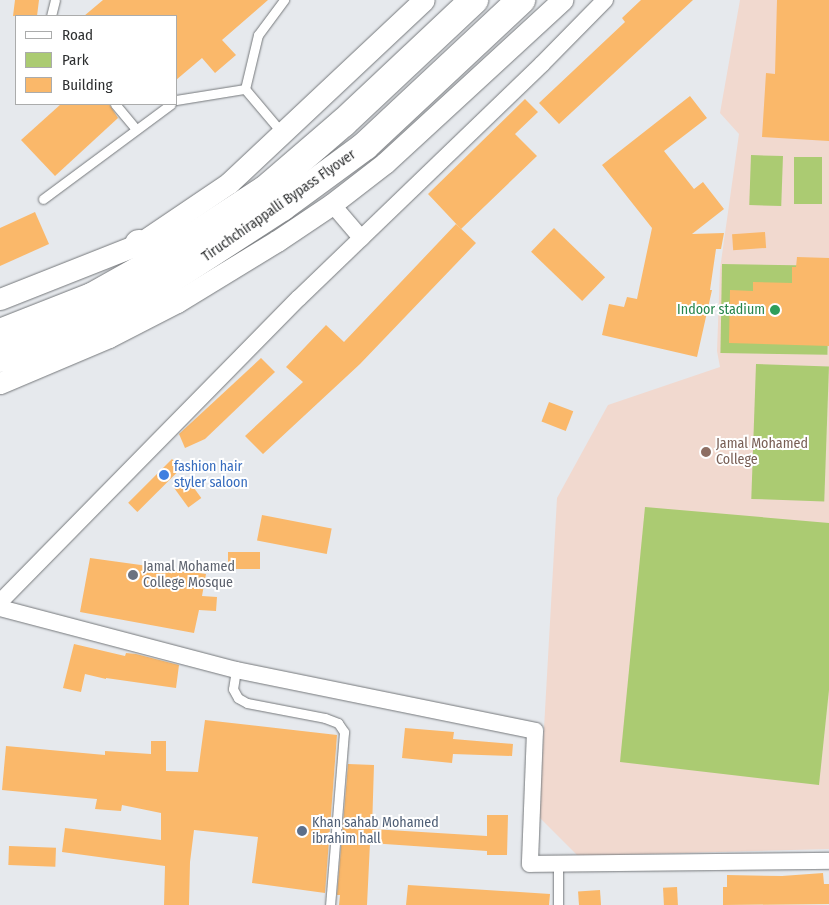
<!DOCTYPE html>
<html>
<head>
<meta charset="utf-8">
<style>
  body { margin:0 }
  #map { position:relative; width:829px; height:905px; overflow:hidden; background:#e6e9ed; font-family:"Fira Sans Condensed",sans-serif }
  div>[style] { position:absolute }
  [style*='--x'] { left:calc(var(--x)*1px); top:calc(var(--y)*1px); width:calc(var(--w)*1px); rotate:calc(var(--a)*1deg) }
  .education>* { inset:0; background:#f1d9cf }
  .green>* { inset:0; background:#abcb72; transform-origin:0 0 }
  .building>* { inset:0; background:#fab86a; transform-origin:0 0 }
  .roads { filter:drop-shadow(0 0 1px #75787b) drop-shadow(0 0 1px #75787b) }
  .service>* { height:9px; margin:-4.5px; padding:0 4.5px; transform-origin:4.5px; border-radius:4.5px; background:#fff }
  .minor>* { height:16px; margin:-8px; padding:0 8px; transform-origin:8px; border-radius:8px; background:#fff }
  .tertiary>* { height:21px; margin:-10.5px; padding:0 10.5px; transform-origin:10.5px; border-radius:10.5px; background:#fff }
  .trunk>* { height:28px; margin:-14px; padding:0 14px; transform-origin:14px; border-radius:14px; background:#fff }
  .dots>* { width:14px; height:14px; translate:-50% -50%; box-sizing:border-box; border:2px solid #fff; border-radius:50% }
  span { translate:-50% -50%; white-space:nowrap; text-align:center; line-height:1.15; -webkit-text-stroke:4px #fff; paint-order:stroke }
  .street-label { font-size:14px; color:#2d2f30 }
  .leisure-label { font-size:14px; color:#27864d }
  .right { translate:-100% -50%; text-align:right }
  .education-label { font-size:14px; color:#785e54 }
  .left { translate:0 -50%; text-align:left }
  .shop-label { font-size:14px; color:#366cbe }
  .worship-label { font-size:14px; color:#5b616d }
  .service-label { font-size:14px; color:#4e5e75 }
  .legend { position:absolute; left:15px; top:15px; width:162px; height:90px; box-sizing:border-box; background:#fff; border:1px solid #abacac; margin:0; padding:6px 9px; list-style:none; font-size:15px; color:#2d2f30 }
  .legend li { display:flex; align-items:center; gap:10px; height:25px }
  .legend b { width:25px; border:1px solid #abacac }
</style>
</head>
<body>
<div id="map">
  <div class="education">
    <div style="clip-path:polygon(740px 0,829px 0,829px 849px,578px 856px,539px 817px,557px 498px,608px 405px,720px 367px,717px 351px,720px 269px,739px 134px,720px 113px)"></div>
  </div>
  <div class="green">
    <div style="left:751px;top:155px;width:32px;height:50px;rotate:2deg"></div>
    <div style="left:794px;top:157px;width:28px;height:47px"></div>
    <div style="left:722px;top:264px;width:107px;height:89px;rotate:1deg"></div>
    <div style="left:756px;top:364px;width:73px;height:135px;rotate:2deg"></div>
    <div style="clip-path:polygon(645px 507px,829px 523px,829px 690px,819px 785px,620px 762px)"></div>
  </div>
  <div class="building">
    <div style="clip-path:polygon(15px 0,39px 0,37px 16px,13px 16px)"></div>
    <div style="clip-path:polygon(103px 0,268px 0,222px 40px,236px 55px,215px 73px,202px 58px,176px 80px,176px 16px,84px 16px)"></div>
    <div style="clip-path:polygon(641px 0,693px 0,559px 124px,539px 103px,625px 22px,622px 18px)"></div>
    <div style="clip-path:polygon(777px 0,829px 0,829px 141px,762px 137px,766px 73px,775px 74px)"></div>
    <div style="clip-path:polygon(690px 96px,707px 118px,664px 151px,694px 189px,703px 182px,724px 209px,692px 234px,724px 233px,721px 249px,716px 249px,710px 290px,712px 290px,697px 357px,602px 335px,609px 304px,624px 307px,627px 297px,637px 299px,652px 228px,602px 165px)"></div>
    <div style="clip-path:polygon(525px 99px,538px 112px,515px 134px,537px 156px,461px 229px,428px 194px)"></div>
    <div style="clip-path:polygon(61px 104px,109px 104px,118px 118px,55px 176px,21px 140px)"></div>
    <div style="clip-path:polygon(35px 212px,49px 244px,0 266px,0 228px)"></div>
    <div style="clip-path:polygon(456px 224px,476px 243px,360px 364px,263px 454px,245px 436px,303px 382px,286px 367px,326px 325px,344px 342px)"></div>
    <div style="left:554px;top:228px;width:71px;height:33px;rotate:44deg"></div>
    <div style="left:765px;top:232px;width:16px;height:33px;rotate:86deg"></div>
    <div style="clip-path:polygon(797px 257px,829px 258px,829px 346px,729px 343px,730px 290px,753px 291px,753px 282px,792px 283px,792px 267px,796px 267px)"></div>
    <div style="clip-path:polygon(261px 358px,275px 372px,205px 439px,185px 448px,179px 434px)"></div>
    <div style="left:549px;top:402px;width:26px;height:21px;rotate:21deg"></div>
    <div style="left:172px;top:459px;width:13px;height:62px;rotate:45deg"></div>
    <div style="left:186px;top:477px;width:26px;height:16px;rotate:54deg"></div>
    <div style="left:262px;top:515px;width:71px;height:26px;rotate:11deg"></div>
    <div style="left:228px;top:552px;width:32px;height:17px"></div>
    <div style="clip-path:polygon(90px 558px,206px 574px,202px 596px,217px 597px,216px 611px,199px 610px,194px 633px,80px 612px)"></div>
    <div style="clip-path:polygon(74px 644px,125px 656px,126px 653px,136px 654px,179px 665px,176px 688px,106px 678px,106px 679px,85px 674px,81px 692px,63px 688px)"></div>
    <div style="clip-path:polygon(205px 720px,337px 735px,325px 893px,252px 883px,258px 837px,194px 830px,190px 862px,189px 905px,164px 905px,165px 866px,62px 852px,65px 828px,161px 840px,161px 813px,122px 805px,121px 811px,95px 809px,97px 799px,2px 790px,6px 746px,105px 755px,105px 751px,151px 754px,151px 741px,166px 741px,166px 771px,198px 772px)"></div>
    <div style="clip-path:polygon(405px 728px,454px 732px,453px 739px,513px 744px,512px 756px,453px 754px,452px 763px,402px 758px)"></div>
    <div style="clip-path:polygon(348px 764px,374px 765px,372px 829px,487px 836px,487px 815px,508px 815px,507px 855px,487px 855px,487px 851px,370px 843px,367px 905px,339px 905px,340px 895px,337px 895px)"></div>
    <div style="left:9px;top:846px;width:47px;height:19px;rotate:2deg"></div>
    <div style="clip-path:polygon(823px 873px,824px 884px,829px 884px,829px 904px,723px 905px,723px 887px,727px 887px,727px 875px,782px 876px)"></div>
    <div style="clip-path:polygon(408px 885px,550px 894px,549px 905px,406px 905px)"></div>
    <div style="left:677px;top:887px;width:18px;height:14px;rotate:87deg"></div>
    <div style="left:600px;top:890px;width:15px;height:22px;rotate:86deg"></div>
  </div>
  <div class="roads">
    <div class="service">
      <div style="--x:51;--y:16;--w:16;--a:-76"></div>
      <div style="--x:245;--y:89;--w:56;--a:-76.5"></div>
      <div style="--x:258;--y:35;--w:44;--a:-53.4"></div>
      <div style="--x:176;--y:100;--w:70;--a:-9.1"></div>
      <div style="--x:245;--y:89;--w:59;--a:49.8"></div>
      <div style="--x:115;--y:104;--w:33;--a:50"></div>
      <div style="--x:43;--y:199;--w:159;--a:-36.6"></div>
      <div style="--x:236;--y:670;--w:19;--a:99"></div>
      <div style="--x:233;--y:689;--w:10;--a:61"></div>
      <div style="--x:238;--y:698;--w:10;--a:29"></div>
      <div style="--x:247;--y:703;--w:79;--a:10.9"></div>
      <div style="--x:325;--y:718;--w:14;--a:21"></div>
      <div style="--x:338;--y:723;--w:11;--a:56"></div>
      <div style="--x:344;--y:732;--w:174;--a:94.6"></div>
      <div style="--x:558;--y:905;--w:42;--a:-90"></div>
    </div>
    <div class="minor">
      <div style="--x:332;--y:204;--w:45;--a:49.5"></div>
      <div style="--x:0;--y:602;--w:426;--a:-45.5"></div>
      <div style="--x:299;--y:298;--w:337;--a:-43.9"></div>
      <div style="--x:542;--y:64;--w:90;--a:-45.5"></div>
      <div style="--x:0;--y:608;--w:244;--a:14.7"></div>
      <div style="--x:236;--y:670;--w:305;--a:11.5"></div>
      <div style="--x:535;--y:731;--w:133;--a:92.2"></div>
      <div style="--x:530;--y:864;--w:299;--a:-0.6"></div>
    </div>
    <div class="tertiary">
      <div style="--x:0;--y:299;--w:149;--a:-21.6"></div>
      <div style="--x:139;--y:244;--w:109;--a:-34.1"></div>
      <div style="--x:229;--y:183;--w:267;--a:-43.2"></div>
      <div style="--x:0;--y:383;--w:118;--a:-22.9"></div>
      <div style="--x:109;--y:337;--w:76;--a:-27.2"></div>
      <div style="--x:177;--y:302;--w:117;--a:-31.4"></div>
      <div style="--x:277;--y:241;--w:66;--a:-33.9"></div>
      <div style="--x:332;--y:204;--w:67;--a:-37.7"></div>
      <div style="--x:385;--y:163;--w:241;--a:-42.6"></div>
    </div>
    <div class="trunk">
      <div style="--x:139;--y:244;--w:23;--a:50"></div>
      <div style="--x:0;--y:333;--w:99;--a:-21.4"></div>
      <div style="--x:92;--y:297;--w:71;--a:-29.4"></div>
      <div style="--x:154;--y:262;--w:132;--a:-33"></div>
      <div style="--x:265;--y:190;--w:103;--a:-40.7"></div>
      <div style="--x:343;--y:123;--w:180;--a:-43.2"></div>
      <div style="--x:0;--y:358;--w:107;--a:-22"></div>
      <div style="--x:99;--y:318;--w:78;--a:-28.2"></div>
      <div style="--x:168;--y:281;--w:136;--a:-33"></div>
      <div style="--x:282;--y:207;--w:103;--a:-36.3"></div>
      <div style="--x:365;--y:146;--w:214;--a:-43.1"></div>
    </div>
  </div>
  <div class="dots">
    <div style="left:775px;top:310px;background:#2e9e5b"></div>
    <div style="left:706px;top:452px;background:#8d6e63"></div>
    <div style="left:164px;top:475px;background:#3f7fe0"></div>
    <div style="left:133px;top:575px;background:#6b7280"></div>
    <div style="left:302px;top:831px;background:#5c6f8a"></div>
  </div>
  <div class="street-label">
    <span style="left:279px;top:206px;rotate:-35deg">Tiruchchirappalli Bypass Flyover</span>
  </div>
  <div class="leisure-label">
    <span class="right" style="left:765px;top:310px">Indoor stadium</span>
  </div>
  <div class="education-label">
    <span class="left" style="left:716px;top:452px">Jamal Mohamed<br>College</span>
  </div>
  <div class="shop-label">
    <span class="left" style="left:174px;top:475px">fashion hair<br>styler saloon</span>
  </div>
  <div class="worship-label">
    <span class="left" style="left:143px;top:575px">Jamal Mohamed<br>College Mosque</span>
  </div>
  <div class="service-label">
    <span class="left" style="left:312px;top:831px">Khan sahab Mohamed<br>ibrahim hall</span>
  </div>
  <ul class="legend">
  <li><b style="height:6px;background:#fff"></b>Road</li>
  <li><b style="height:14px;background:#abcb72"></b>Park</li>
  <li><b style="height:14px;background:#fab86a"></b>Building</li>
  </ul>
</div>
</body>
</html>
